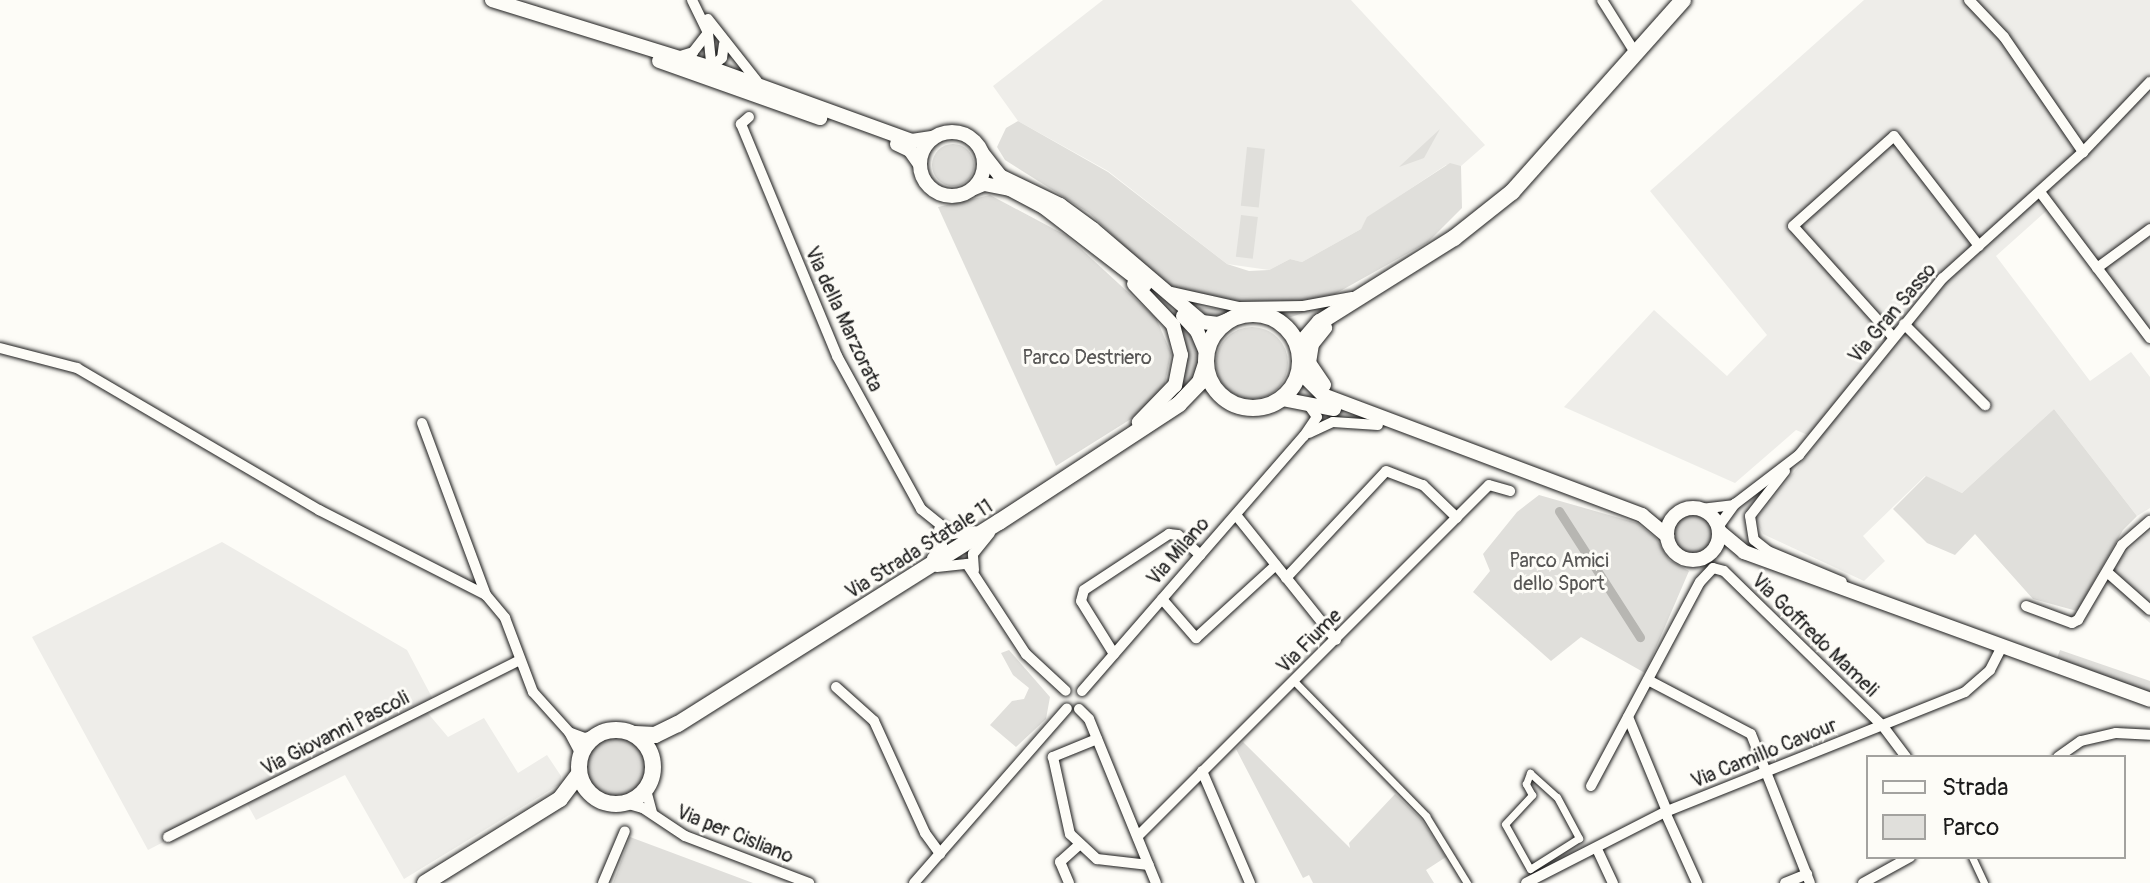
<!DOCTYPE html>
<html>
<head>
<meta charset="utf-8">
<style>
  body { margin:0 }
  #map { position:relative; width:2150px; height:883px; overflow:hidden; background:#fdfcf7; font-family:Pangolin,sans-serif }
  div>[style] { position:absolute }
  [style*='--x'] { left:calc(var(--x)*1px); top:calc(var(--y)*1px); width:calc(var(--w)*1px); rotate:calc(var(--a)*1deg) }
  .built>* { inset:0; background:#eeede9 }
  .green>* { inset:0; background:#e0dfdb; transform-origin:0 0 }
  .round { border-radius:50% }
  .canal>* { height:9px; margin:-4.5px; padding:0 4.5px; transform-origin:4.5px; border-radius:4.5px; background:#b7b6b2 }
  .roads { filter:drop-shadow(0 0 2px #1c1c1c) drop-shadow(0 0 2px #1c1c1c) }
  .pedestrian>* { height:7px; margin:-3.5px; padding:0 3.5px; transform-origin:3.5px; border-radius:3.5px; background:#fdfcf7 }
  .minor>* { height:10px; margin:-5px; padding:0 5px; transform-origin:5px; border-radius:5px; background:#fdfcf7 }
  .secondary>* { height:14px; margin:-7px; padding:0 7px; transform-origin:7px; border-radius:7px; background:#fdfcf7 }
  .secondary>.ring { margin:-7px; padding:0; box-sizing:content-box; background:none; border:14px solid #fdfcf7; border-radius:50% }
  .primary>* { height:16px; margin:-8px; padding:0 8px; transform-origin:8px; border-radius:8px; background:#fdfcf7 }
  .primary>.ring { margin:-8px; padding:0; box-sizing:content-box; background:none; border:16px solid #fdfcf7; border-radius:50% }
  span { translate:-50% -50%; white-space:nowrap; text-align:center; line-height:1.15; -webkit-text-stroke:6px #fdfcf7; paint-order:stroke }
  .street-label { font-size:20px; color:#1c1c1c }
  .park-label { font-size:20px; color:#575655 }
  .legend { position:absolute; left:1866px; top:755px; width:260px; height:104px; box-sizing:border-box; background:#fdfcf7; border:2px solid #a3a29f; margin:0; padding:10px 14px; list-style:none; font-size:24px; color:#1c1c1c }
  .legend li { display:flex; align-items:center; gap:16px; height:40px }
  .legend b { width:40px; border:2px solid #a3a29f }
</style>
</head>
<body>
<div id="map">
  <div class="built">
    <div style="clip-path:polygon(1103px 0,1351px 0,1485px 145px,1461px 166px,1446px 165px,1368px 217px,1361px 229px,1302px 262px,1290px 259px,1269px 270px,1227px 264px,1108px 171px,1018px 121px,993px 86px)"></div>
    <div style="clip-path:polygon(1864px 0,2150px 0,2150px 334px,2053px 205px,1996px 256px,2090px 381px,2131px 352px,2150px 377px,2150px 508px,2137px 516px,2054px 409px,1962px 493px,1925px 476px,1863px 536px,1885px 561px,1864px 581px,1763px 534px,1756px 519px,1820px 440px,1796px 430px,1735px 483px,1564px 407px,1654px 310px,1727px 376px,1767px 335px,1650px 191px)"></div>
    <div style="clip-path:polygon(2150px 531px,2150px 623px,2107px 585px,2120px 558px)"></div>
    <div style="clip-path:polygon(222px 542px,407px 650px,436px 705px,426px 711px,448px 737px,484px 718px,518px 773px,547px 755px,561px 776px,560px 784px,404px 879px,345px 775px,256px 820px,245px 800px,148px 850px,32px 637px)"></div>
  </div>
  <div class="green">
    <div style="clip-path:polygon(1018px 121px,1108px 172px,1227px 264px,1249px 271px,1269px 270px,1290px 259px,1302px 262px,1361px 229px,1367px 217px,1450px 163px,1461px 166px,1462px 208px,1428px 242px,1335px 294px,1300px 303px,1233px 303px,1166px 285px,1089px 213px,1005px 160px,997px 147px,1006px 128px)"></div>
    <div style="clip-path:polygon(1440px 129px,1424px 158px,1399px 167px,1401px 165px)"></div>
    <div class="round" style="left:932px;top:144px;width:42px;height:42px"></div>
    <div style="left:1247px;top:147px;width:18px;height:59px;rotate:6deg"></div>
    <div style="clip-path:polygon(990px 195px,1067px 236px,1156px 318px,1171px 353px,1164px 388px,1139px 414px,1056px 466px,938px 207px)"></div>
    <div style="left:1241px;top:215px;width:17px;height:42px;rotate:7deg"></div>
    <div style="clip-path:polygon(1330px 304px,1291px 317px,1253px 312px,1207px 317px,1198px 307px,1239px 310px)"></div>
    <div style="clip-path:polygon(1178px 318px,1196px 342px,1202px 360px,1186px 390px,1170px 401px,1175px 393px)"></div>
    <div class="round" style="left:1216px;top:327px;width:72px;height:72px"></div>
    <div style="clip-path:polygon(2054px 409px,2137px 516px,2123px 530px,2077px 611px,2033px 599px,1975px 534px,1955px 555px,1927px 543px,1893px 509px,1926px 476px,1962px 493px)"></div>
    <div style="clip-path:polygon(1539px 495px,1637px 523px,1656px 538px,1669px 560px,1689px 571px,1645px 673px,1581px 637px,1551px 661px,1473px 592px,1490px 571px,1483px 554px,1517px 512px)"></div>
    <div class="round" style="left:1673px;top:515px;width:40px;height:40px"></div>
    <div style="clip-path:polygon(1009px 650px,1050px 697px,1046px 719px,1016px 747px,990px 725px,1012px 701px,1024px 699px,1029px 688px,1013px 675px,1001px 653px)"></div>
    <div style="clip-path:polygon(2060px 650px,2150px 681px,2150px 692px,2057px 658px)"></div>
    <div class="round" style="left:586px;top:736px;width:60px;height:60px"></div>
    <div style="clip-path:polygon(1243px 742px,1350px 848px,1349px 843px,1395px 794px,1421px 819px,1446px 857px,1426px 870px,1434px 883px,1313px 883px,1309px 875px,1303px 878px,1236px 749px)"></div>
    <div style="clip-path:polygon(630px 837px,753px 883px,613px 883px)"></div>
  </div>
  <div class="canal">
    <div style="--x:1559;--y:511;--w:150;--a:57.3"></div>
  </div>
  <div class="roads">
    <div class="pedestrian">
      <div style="--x:1294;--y:681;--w:189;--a:45.6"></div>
      <div style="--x:1426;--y:816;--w:79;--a:58.5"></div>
      <div style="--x:1530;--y:773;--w:36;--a:42"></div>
      <div style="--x:1557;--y:797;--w:47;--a:61.8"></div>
      <div style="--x:1579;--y:838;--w:58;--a:147.7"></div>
      <div style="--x:1530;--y:869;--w:51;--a:-119.1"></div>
      <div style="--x:1505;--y:824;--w:40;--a:-47"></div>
      <div style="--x:1532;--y:795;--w:13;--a:-119"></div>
      <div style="--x:1526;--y:784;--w:12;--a:-70"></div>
      <div style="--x:1972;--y:857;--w:29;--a:65"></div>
    </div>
    <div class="minor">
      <div style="--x:692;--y:0;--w:37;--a:64"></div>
      <div style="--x:708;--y:33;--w:36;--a:84"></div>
      <div style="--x:1602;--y:0;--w:64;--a:57.8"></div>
      <div style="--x:1969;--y:0;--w:51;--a:46.6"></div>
      <div style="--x:2004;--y:37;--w:140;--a:55.5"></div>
      <div style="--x:708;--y:19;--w:79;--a:51.7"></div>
      <div style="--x:677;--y:57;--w:17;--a:-17"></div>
      <div style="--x:693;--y:52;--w:24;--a:-52"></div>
      <div style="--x:707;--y:70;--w:19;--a:-39"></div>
      <div style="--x:722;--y:58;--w:14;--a:-82"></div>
      <div style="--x:749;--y:117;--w:11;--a:139"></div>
      <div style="--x:741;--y:124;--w:251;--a:67.5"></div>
      <div style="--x:837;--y:356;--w:175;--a:61.2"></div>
      <div style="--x:921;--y:509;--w:40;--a:39"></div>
      <div style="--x:952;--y:534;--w:23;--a:-7"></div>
      <div style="--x:2040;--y:192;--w:183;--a:53"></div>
      <div style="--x:2097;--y:268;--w:66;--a:-36.3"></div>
      <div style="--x:1171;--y:292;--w:70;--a:12.4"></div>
      <div style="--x:1239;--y:307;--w:64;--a:-0.9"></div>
      <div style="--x:1303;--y:306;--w:50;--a:-10.4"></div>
      <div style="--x:1904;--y:324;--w:115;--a:45"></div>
      <div style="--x:1893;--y:337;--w:149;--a:-132"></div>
      <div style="--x:1793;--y:226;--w:135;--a:-41.7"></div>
      <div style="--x:1894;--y:136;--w:139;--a:52.3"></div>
      <div style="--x:0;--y:348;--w:80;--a:14.6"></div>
      <div style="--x:77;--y:368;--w:281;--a:30.4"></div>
      <div style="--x:319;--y:510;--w:187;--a:27"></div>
      <div style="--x:486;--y:595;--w:30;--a:50"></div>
      <div style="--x:505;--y:618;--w:79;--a:69.3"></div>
      <div style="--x:533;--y:692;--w:54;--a:48"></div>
      <div style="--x:569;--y:732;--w:26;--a:62"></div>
      <div style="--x:422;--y:423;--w:184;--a:69.6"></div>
      <div style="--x:1309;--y:433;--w:26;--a:-25"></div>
      <div style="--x:1333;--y:422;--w:45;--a:3.8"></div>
      <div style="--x:1785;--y:471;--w:57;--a:127.9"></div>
      <div style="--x:1750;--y:516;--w:24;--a:81"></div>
      <div style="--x:1754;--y:540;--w:18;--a:38"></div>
      <div style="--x:1768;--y:551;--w:80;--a:22.7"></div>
      <div style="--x:1701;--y:509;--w:32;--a:-7"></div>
      <div style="--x:1236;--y:515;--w:160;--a:51.3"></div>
      <div style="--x:1718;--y:527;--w:29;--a:-54"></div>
      <div style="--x:1735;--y:504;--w:81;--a:-37.4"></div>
      <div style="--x:1799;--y:455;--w:228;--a:-50.9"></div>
      <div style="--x:1943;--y:278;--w:188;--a:-42"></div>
      <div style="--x:2083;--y:152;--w:97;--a:-46.3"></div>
      <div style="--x:932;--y:558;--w:16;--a:-50"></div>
      <div style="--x:942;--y:546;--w:17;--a:-100"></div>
      <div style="--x:937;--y:567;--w:30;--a:-6"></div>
      <div style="--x:967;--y:564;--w:108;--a:56.8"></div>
      <div style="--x:1026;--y:654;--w:54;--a:42.8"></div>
      <div style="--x:974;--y:570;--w:16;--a:-94"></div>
      <div style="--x:973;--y:554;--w:27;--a:-51"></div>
      <div style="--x:2107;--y:572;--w:57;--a:41.5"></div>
      <div style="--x:1286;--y:578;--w:146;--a:-46.9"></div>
      <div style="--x:1386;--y:471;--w:40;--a:21"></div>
      <div style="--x:1423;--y:485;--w:47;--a:44.1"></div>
      <div style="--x:1162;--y:599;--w:52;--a:48.9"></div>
      <div style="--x:1196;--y:638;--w:108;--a:-42.4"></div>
      <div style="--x:2026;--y:606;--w:49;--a:20.3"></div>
      <div style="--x:2072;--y:623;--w:7;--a:-27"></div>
      <div style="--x:2078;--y:620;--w:87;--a:-59.6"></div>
      <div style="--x:2122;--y:545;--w:37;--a:-41"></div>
      <div style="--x:1114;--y:654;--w:62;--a:-121.9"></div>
      <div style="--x:1081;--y:601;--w:11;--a:-75"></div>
      <div style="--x:1084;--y:590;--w:102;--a:-33.4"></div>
      <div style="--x:1169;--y:534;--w:9;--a:6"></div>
      <div style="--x:1178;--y:535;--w:30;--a:42"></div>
      <div style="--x:1648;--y:680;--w:116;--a:27.7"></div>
      <div style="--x:1751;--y:734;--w:160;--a:68.4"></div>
      <div style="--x:836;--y:687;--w:51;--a:41.8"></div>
      <div style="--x:874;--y:721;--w:123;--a:65.5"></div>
      <div style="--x:925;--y:833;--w:26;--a:54"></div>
      <div style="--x:1082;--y:691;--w:338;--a:-49"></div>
      <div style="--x:1304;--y:436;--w:23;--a:-56"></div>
      <div style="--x:1317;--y:417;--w:16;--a:-125"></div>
      <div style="--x:1079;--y:709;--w:14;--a:45"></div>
      <div style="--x:1089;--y:719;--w:177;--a:67.8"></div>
      <div style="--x:1628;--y:717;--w:102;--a:67.5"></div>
      <div style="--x:571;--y:733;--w:15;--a:20"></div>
      <div style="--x:585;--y:738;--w:14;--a:-17"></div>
      <div style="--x:1097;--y:739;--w:48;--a:157.8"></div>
      <div style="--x:1053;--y:757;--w:79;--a:77.6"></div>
      <div style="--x:1070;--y:834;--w:37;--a:43"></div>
      <div style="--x:1097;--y:859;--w:52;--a:6.6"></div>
      <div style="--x:2058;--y:757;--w:28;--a:-35"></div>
      <div style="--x:2081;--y:741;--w:36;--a:-13"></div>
      <div style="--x:2116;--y:733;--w:34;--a:3"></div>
      <div style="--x:1202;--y:771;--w:122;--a:66.8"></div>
      <div style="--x:1591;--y:786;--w:231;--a:-61.9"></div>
      <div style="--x:1700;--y:582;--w:19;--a:-47"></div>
      <div style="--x:1713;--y:568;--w:11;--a:15"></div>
      <div style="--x:1724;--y:571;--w:221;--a:44.3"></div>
      <div style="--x:1882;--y:725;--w:40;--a:53"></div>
      <div style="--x:646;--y:790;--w:24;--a:75"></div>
      <div style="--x:625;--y:803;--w:19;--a:16"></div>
      <div style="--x:643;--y:808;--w:50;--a:33.7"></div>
      <div style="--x:685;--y:836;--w:133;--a:20.8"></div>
      <div style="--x:1665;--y:812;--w:78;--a:65.7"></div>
      <div style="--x:1138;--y:836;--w:496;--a:-45"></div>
      <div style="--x:1489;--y:485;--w:22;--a:16"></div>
      <div style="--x:168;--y:837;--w:392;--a:-26.7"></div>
      <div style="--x:1597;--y:849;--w:38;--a:65"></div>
      <div style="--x:603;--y:883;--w:56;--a:-67.1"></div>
      <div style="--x:914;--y:883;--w:232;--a:-48.8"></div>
      <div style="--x:1069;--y:883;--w:23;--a:-113"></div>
      <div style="--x:1060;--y:862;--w:24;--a:-42"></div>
      <div style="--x:1526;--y:883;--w:156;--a:-27.1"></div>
      <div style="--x:1665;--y:812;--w:323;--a:-21.8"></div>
      <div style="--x:1965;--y:692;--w:33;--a:-41"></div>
      <div style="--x:1990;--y:670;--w:27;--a:-63"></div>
      <div style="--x:1785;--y:883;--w:24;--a:-22"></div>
      <div style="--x:1863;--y:883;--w:54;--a:-29"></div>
    </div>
    <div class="secondary">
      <div style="--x:492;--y:0;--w:229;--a:17.2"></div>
      <div style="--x:711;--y:68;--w:214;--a:20"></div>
      <div style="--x:912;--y:141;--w:20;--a:-9"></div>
      <div style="--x:659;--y:61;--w:171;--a:19.5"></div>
      <div class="ring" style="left:920px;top:132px;width:50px;height:50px"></div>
      <div style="--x:897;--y:144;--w:14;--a:25"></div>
      <div style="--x:910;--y:150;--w:16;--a:55"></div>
      <div style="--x:983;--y:154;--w:28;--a:52"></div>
      <div style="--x:1000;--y:176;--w:67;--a:25.8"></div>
      <div style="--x:1060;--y:205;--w:41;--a:36"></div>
      <div style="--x:1093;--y:229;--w:143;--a:40.5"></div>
      <div style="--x:1202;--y:322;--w:16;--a:7"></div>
      <div style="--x:1218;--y:324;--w:18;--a:-22"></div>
      <div style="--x:974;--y:188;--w:11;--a:-22"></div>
      <div style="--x:984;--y:184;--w:26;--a:11"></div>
      <div style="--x:1010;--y:189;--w:40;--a:28"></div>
      <div style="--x:1045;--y:208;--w:126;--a:37.6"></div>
      <div style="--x:1134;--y:284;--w:57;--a:46.4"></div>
      <div style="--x:1173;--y:325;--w:31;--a:75"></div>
      <div style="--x:1181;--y:355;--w:31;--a:101"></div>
      <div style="--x:1175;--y:385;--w:52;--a:134.2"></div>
      <div style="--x:1183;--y:316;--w:21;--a:47"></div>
      <div style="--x:1197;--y:331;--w:26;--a:67"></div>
      <div style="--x:1300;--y:372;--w:33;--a:45"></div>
      <div style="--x:1323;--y:395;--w:341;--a:20.6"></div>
      <div style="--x:1642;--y:515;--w:33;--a:40"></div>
      <div style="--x:1324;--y:385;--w:27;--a:-124"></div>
      <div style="--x:1309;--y:363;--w:19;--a:-81"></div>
      <div style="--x:1312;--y:344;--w:21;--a:-51"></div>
      <div style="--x:1282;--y:399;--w:53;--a:10.9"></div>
      <div class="ring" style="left:1667px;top:508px;width:38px;height:38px"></div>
      <div style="--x:1719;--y:531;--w:33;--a:40"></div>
      <div style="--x:1744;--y:552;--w:432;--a:20"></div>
    </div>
    <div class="primary">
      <div class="ring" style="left:1206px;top:314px;width:78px;height:78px"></div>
      <div style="--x:1299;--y:346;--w:32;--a:-49"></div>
      <div style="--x:1320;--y:322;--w:158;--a:-32.1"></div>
      <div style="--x:1454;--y:238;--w:74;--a:-38.4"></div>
      <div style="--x:1512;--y:192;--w:257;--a:-48.3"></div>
      <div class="ring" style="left:579px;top:730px;width:58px;height:58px"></div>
      <div style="--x:635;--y:734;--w:20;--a:3"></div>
      <div style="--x:655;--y:735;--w:25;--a:-26"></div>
      <div style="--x:678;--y:724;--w:379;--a:-32.2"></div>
      <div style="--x:999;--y:522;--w:215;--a:-33.2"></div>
      <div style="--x:1179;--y:404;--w:30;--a:-46"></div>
      <div style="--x:1200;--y:382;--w:19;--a:-72"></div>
      <div style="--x:425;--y:883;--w:159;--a:-31.9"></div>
      <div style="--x:560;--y:799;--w:31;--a:-53"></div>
    </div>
  </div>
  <div class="street-label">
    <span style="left:1892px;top:313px;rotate:-50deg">Via Gran Sasso</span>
    <span style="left:844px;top:319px;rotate:65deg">Via della Marzorata</span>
    <span style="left:919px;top:549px;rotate:-32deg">Via Strada Statale 11</span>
    <span style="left:1178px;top:551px;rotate:-49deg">Via Milano</span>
    <span style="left:1815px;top:635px;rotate:44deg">Via Goffredo Mameli</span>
    <span style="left:1309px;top:641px;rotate:-45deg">Via Fiume</span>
    <span style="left:335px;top:733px;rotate:-27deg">Via Giovanni Pascoli</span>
    <span style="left:1764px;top:753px;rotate:-22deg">Via Camillo Cavour</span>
    <span style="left:735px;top:834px;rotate:22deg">Via per Cisliano</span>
  </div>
  <div class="park-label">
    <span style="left:1087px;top:357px">Parco Destriero</span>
    <span style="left:1559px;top:572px">Parco Amici<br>dello Sport</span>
  </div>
  <ul class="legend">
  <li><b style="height:10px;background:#fdfcf7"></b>Strada</li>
  <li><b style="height:22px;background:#e0dfdb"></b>Parco</li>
  </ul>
</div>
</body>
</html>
